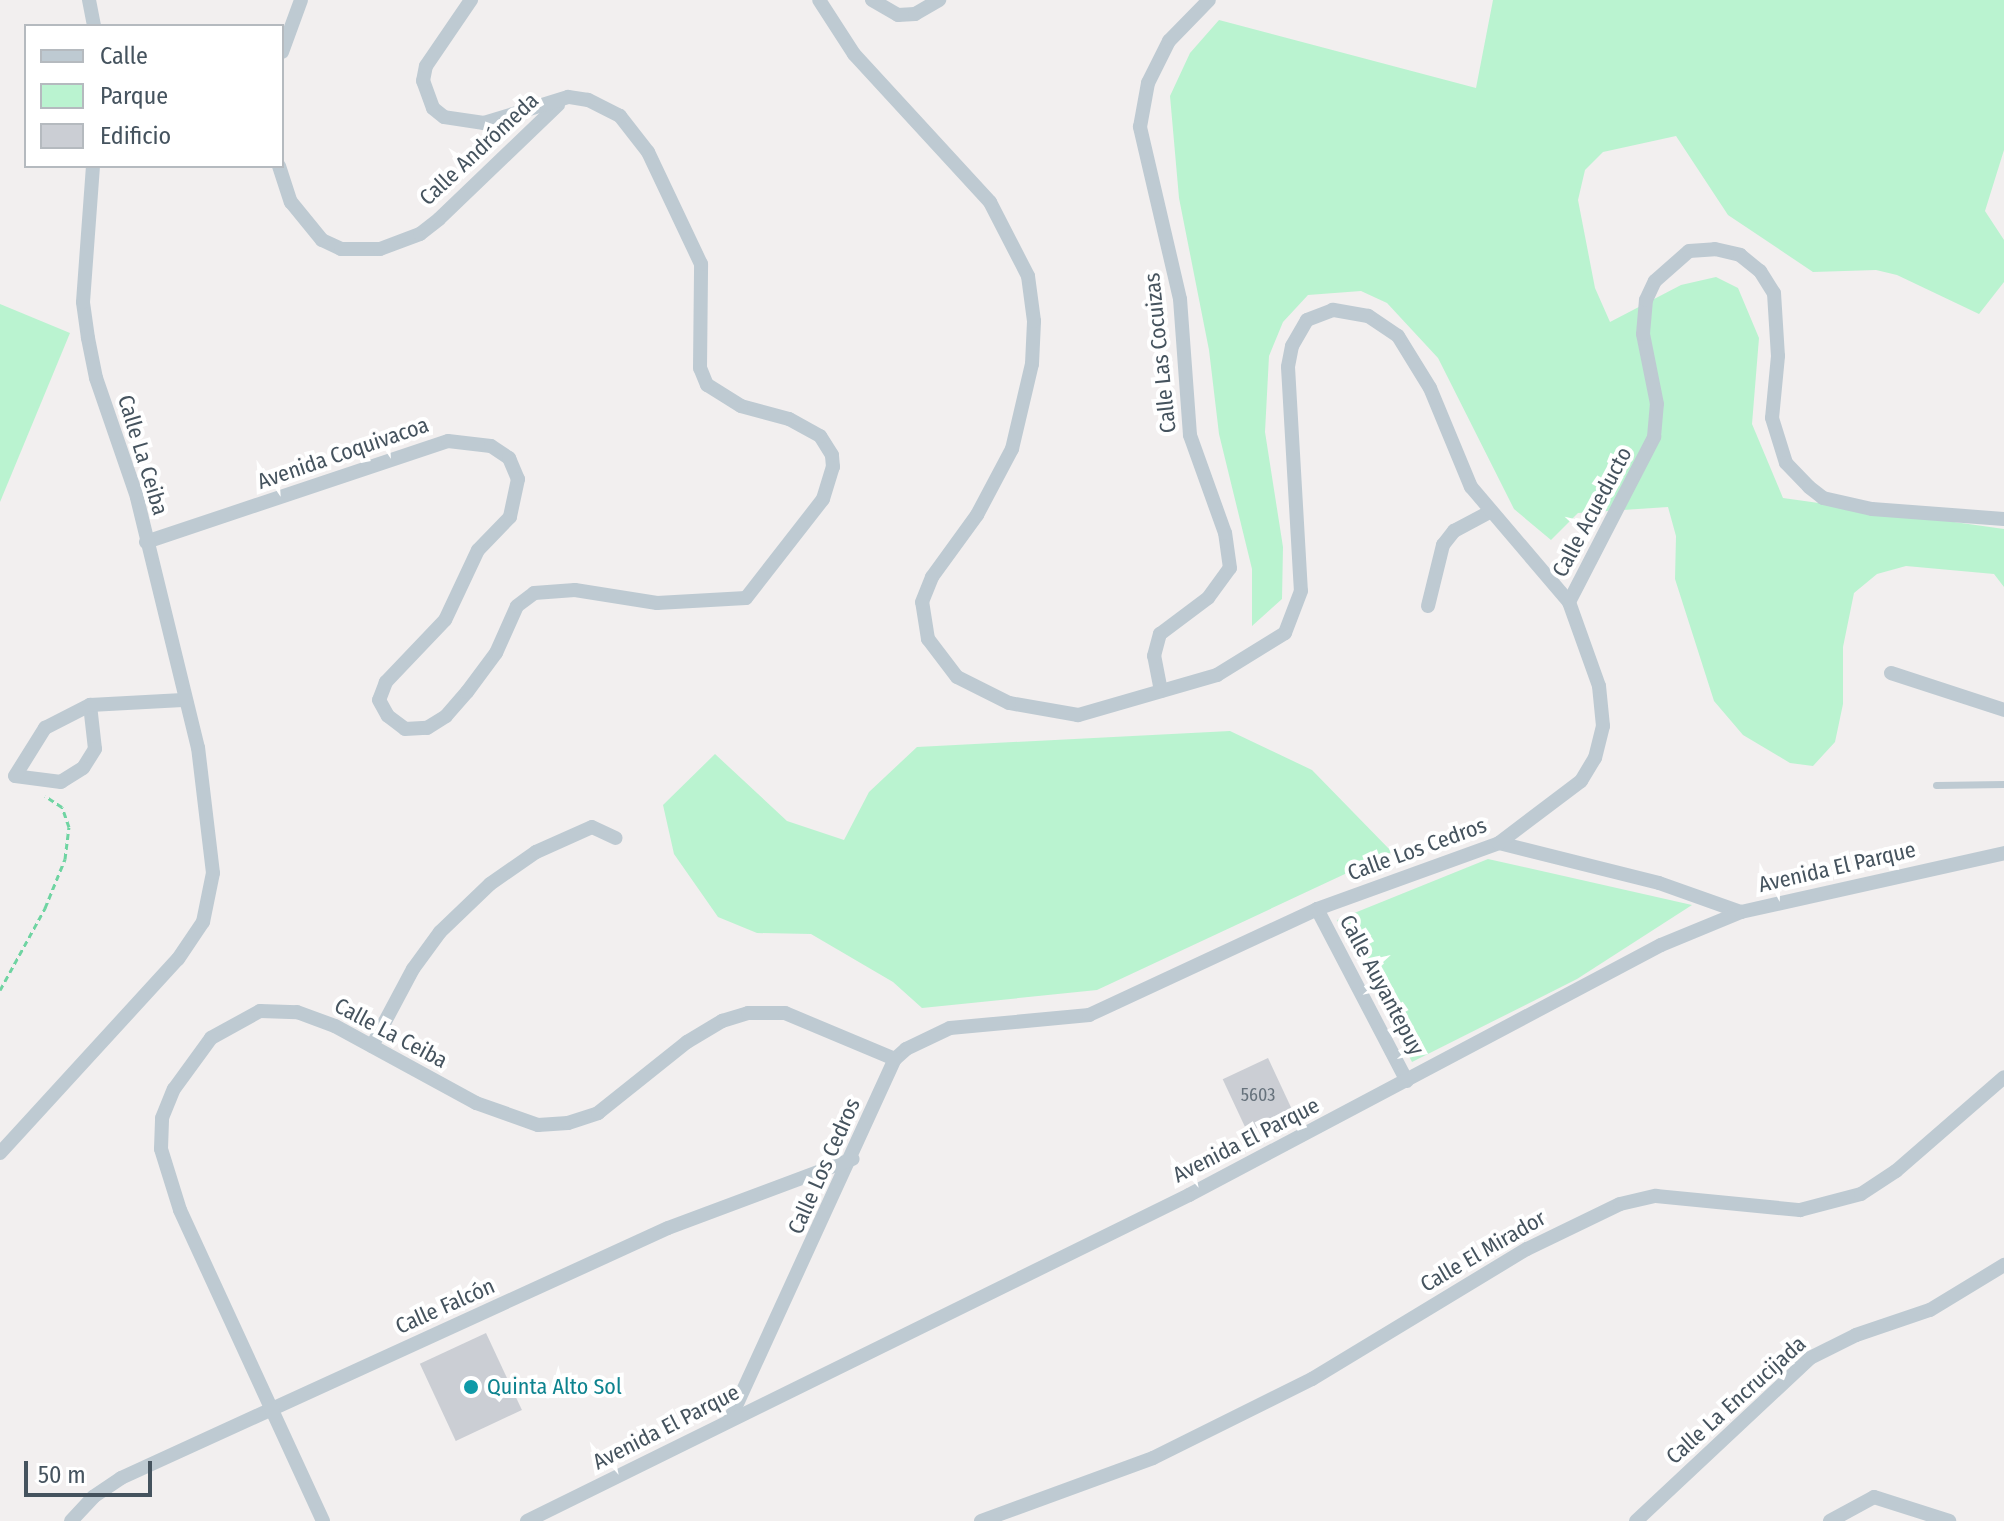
<!DOCTYPE html>
<html>
<head>
<meta charset="utf-8">
<style>
  body { margin:0 }
  #map { position:relative; width:2004px; height:1521px; overflow:hidden; background:#f2efef; font-family:"Fira Sans Condensed",sans-serif }
  div>[style] { position:absolute }
  [style*='--x'] { left:calc(var(--x)*1px); top:calc(var(--y)*1px); width:calc(var(--w)*1px); rotate:calc(var(--a)*1deg) }
  .green>* { inset:0; background:#baf3d0 }
  .building>* { inset:0; background:#cbced4; transform-origin:0 0 }
  .path>* { height:3px; margin-top:-1.5px; transform-origin:0; background:repeating-linear-gradient(90deg,#6fd4a2 0 6px,transparent 0 10px) }
  .service>* { height:7px; margin:-3.5px; padding:0 3.5px; transform-origin:3.5px; border-radius:3.5px; background:#becad2 }
  .minor>* { height:14px; margin:-7px; padding:0 7px; transform-origin:7px; border-radius:7px; background:#becad2 }
  .dots>* { width:22px; height:22px; translate:-50% -50%; box-sizing:border-box; border:4px solid #fff; border-radius:50% }
  span { translate:-50% -50%; white-space:nowrap; text-align:center; line-height:1.15; -webkit-text-stroke:8px #fff; paint-order:stroke }
  .number-label { font-size:18px; color:#66727c }
  .number-label span { -webkit-text-stroke-width:0 }
  .street-label { font-size:22px; color:#45535e }
  .culture-label { font-size:22px; color:#0d838f }
  .left { translate:0 -50%; text-align:left }
  .legend { position:absolute; left:24px; top:24px; width:260px; height:144px; box-sizing:border-box; background:#fff; border:2px solid #b5babf; margin:0; padding:10px 14px; list-style:none; font-size:24px; color:#45535e }
  .legend li { display:flex; align-items:center; gap:16px; height:40px }
  .legend b { width:40px; border:2px solid #b5babf }
  .scale { position:absolute; left:24px; top:1461px; width:128px; height:36px; box-sizing:border-box; border:4px solid #45535e; border-top:0; padding-left:10px; font-size:24px; line-height:28px; white-space:nowrap; color:#45535e; -webkit-text-stroke:6px #fff; paint-order:stroke }
</style>
</head>
<body>
<div id="map">
  <div class="green">
    <div style="clip-path:polygon(1493px 0,2004px 0,2004px 150px,1985px 211px,2004px 240px,2004px 282px,1979px 314px,1897px 275px,1876px 270px,1813px 272px,1728px 215px,1676px 136px,1603px 152px,1585px 170px,1578px 200px,1595px 288px,1610px 322px,1681px 285px,1716px 277px,1738px 288px,1759px 338px,1752px 424px,1783px 498px,2004px 529px,2004px 587px,1994px 574px,1906px 566px,1877px 574px,1854px 593px,1843px 647px,1843px 704px,1835px 742px,1813px 766px,1790px 763px,1743px 735px,1714px 701px,1675px 579px,1676px 536px,1668px 507px,1578px 513px,1551px 540px,1514px 509px,1438px 358px,1387px 303px,1361px 291px,1308px 295px,1283px 322px,1269px 356px,1265px 432px,1283px 547px,1282px 599px,1252px 626px,1252px 569px,1219px 434px,1209px 350px,1179px 198px,1170px 96px,1190px 53px,1219px 20px,1476px 88px)"></div>
    <div style="clip-path:polygon(0 304px,70px 333px,0 502px)"></div>
    <div style="clip-path:polygon(1230px 731px,1312px 770px,1392px 852px,1097px 990px,922px 1008px,893px 982px,811px 934px,757px 933px,718px 917px,674px 854px,663px 805px,715px 754px,787px 821px,844px 840px,869px 792px,917px 747px)"></div>
    <div style="clip-path:polygon(1488px 859px,1692px 905px,1577px 979px,1412px 1062px,1337px 920px)"></div>
  </div>
  <div class="building">
    <div style="left:1268px;top:1058px;width:59px;height:50px;rotate:65deg"></div>
    <div style="left:486px;top:1333px;width:85px;height:73px;rotate:65deg"></div>
  </div>
  <div class="path">
    <div style="--x:0;--y:990;--w:94;--a:-61.2"></div>
    <div style="--x:45;--y:908;--w:53;--a:-67.8"></div>
    <div style="--x:65;--y:859;--w:32;--a:-83"></div>
    <div style="--x:69;--y:827;--w:21;--a:-109"></div>
    <div style="--x:62;--y:807;--w:20;--a:-147"></div>
  </div>
  <div class="service">
    <div style="--x:1936;--y:785;--w:68;--a:-0.8"></div>
  </div>
  <div class="minor">
    <div style="--x:89;--y:0;--w:26;--a:79"></div>
    <div style="--x:872;--y:0;--w:30;--a:30"></div>
    <div style="--x:898;--y:15;--w:17;--a:-3"></div>
    <div style="--x:915;--y:14;--w:28;--a:-30"></div>
    <div style="--x:282;--y:52;--w:55;--a:-69.9"></div>
    <div style="--x:279;--y:166;--w:38;--a:72"></div>
    <div style="--x:291;--y:202;--w:49;--a:50.8"></div>
    <div style="--x:322;--y:240;--w:21;--a:25"></div>
    <div style="--x:341;--y:249;--w:39;--a:0"></div>
    <div style="--x:380;--y:249;--w:43;--a:-20.6"></div>
    <div style="--x:420;--y:234;--w:24;--a:-38"></div>
    <div style="--x:439;--y:219;--w:165;--a:-43.8"></div>
    <div style="--x:146;--y:542;--w:318;--a:-18.5"></div>
    <div style="--x:448;--y:441;--w:43;--a:6.6"></div>
    <div style="--x:491;--y:446;--w:22;--a:34"></div>
    <div style="--x:509;--y:458;--w:23;--a:67"></div>
    <div style="--x:518;--y:479;--w:39;--a:102"></div>
    <div style="--x:510;--y:517;--w:46;--a:134.1"></div>
    <div style="--x:478;--y:550;--w:77;--a:115.2"></div>
    <div style="--x:445;--y:620;--w:86;--a:133.6"></div>
    <div style="--x:386;--y:682;--w:19;--a:111"></div>
    <div style="--x:379;--y:700;--w:18;--a:61"></div>
    <div style="--x:388;--y:716;--w:21;--a:37"></div>
    <div style="--x:405;--y:729;--w:22;--a:-3"></div>
    <div style="--x:427;--y:728;--w:22;--a:-32"></div>
    <div style="--x:446;--y:716;--w:32;--a:-49"></div>
    <div style="--x:467;--y:692;--w:49;--a:-53.4"></div>
    <div style="--x:496;--y:653;--w:51;--a:-65.9"></div>
    <div style="--x:517;--y:606;--w:21;--a:-37"></div>
    <div style="--x:534;--y:593;--w:41;--a:-4.2"></div>
    <div style="--x:575;--y:590;--w:83;--a:9"></div>
    <div style="--x:657;--y:603;--w:89;--a:-3.2"></div>
    <div style="--x:746;--y:598;--w:125;--a:-52.1"></div>
    <div style="--x:823;--y:499;--w:34;--a:-73"></div>
    <div style="--x:833;--y:467;--w:12;--a:-95"></div>
    <div style="--x:832;--y:455;--w:22;--a:-122"></div>
    <div style="--x:820;--y:436;--w:35;--a:-151"></div>
    <div style="--x:789;--y:419;--w:50;--a:-164.8"></div>
    <div style="--x:741;--y:406;--w:40;--a:-148"></div>
    <div style="--x:707;--y:385;--w:18;--a:-112"></div>
    <div style="--x:700;--y:368;--w:104;--a:-89.4"></div>
    <div style="--x:701;--y:264;--w:124;--a:-115.3"></div>
    <div style="--x:648;--y:152;--w:46;--a:-127.9"></div>
    <div style="--x:620;--y:116;--w:36;--a:-153"></div>
    <div style="--x:588;--y:100;--w:20;--a:-171"></div>
    <div style="--x:568;--y:97;--w:88;--a:162.8"></div>
    <div style="--x:484;--y:123;--w:40;--a:-171.5"></div>
    <div style="--x:444;--y:117;--w:14;--a:-141"></div>
    <div style="--x:433;--y:108;--w:29;--a:-110"></div>
    <div style="--x:423;--y:81;--w:15;--a:-79"></div>
    <div style="--x:426;--y:66;--w:80;--a:-55.7"></div>
    <div style="--x:1569;--y:602;--w:186;--a:-62.7"></div>
    <div style="--x:1654;--y:437;--w:33;--a:-85"></div>
    <div style="--x:1657;--y:404;--w:71;--a:-101.3"></div>
    <div style="--x:1643;--y:334;--w:34;--a:-85"></div>
    <div style="--x:1646;--y:300;--w:21;--a:-65"></div>
    <div style="--x:1655;--y:281;--w:45;--a:-41.4"></div>
    <div style="--x:1689;--y:251;--w:26;--a:-4"></div>
    <div style="--x:1715;--y:249;--w:26;--a:13"></div>
    <div style="--x:1740;--y:255;--w:26;--a:39"></div>
    <div style="--x:1760;--y:271;--w:26;--a:58"></div>
    <div style="--x:1774;--y:293;--w:63;--a:86.4"></div>
    <div style="--x:1778;--y:356;--w:62;--a:95.5"></div>
    <div style="--x:1772;--y:418;--w:47;--a:72.7"></div>
    <div style="--x:1786;--y:463;--w:33;--a:46"></div>
    <div style="--x:1809;--y:487;--w:18;--a:38"></div>
    <div style="--x:1823;--y:498;--w:50;--a:12.7"></div>
    <div style="--x:1872;--y:509;--w:132;--a:4.3"></div>
    <div style="--x:1428;--y:606;--w:63;--a:-76.2"></div>
    <div style="--x:1443;--y:545;--w:18;--a:-52"></div>
    <div style="--x:1454;--y:531;--w:38;--a:-28"></div>
    <div style="--x:1891;--y:673;--w:119;--a:18.1"></div>
    <div style="--x:1161;--y:691;--w:36;--a:-101"></div>
    <div style="--x:1154;--y:656;--w:23;--a:-75"></div>
    <div style="--x:1160;--y:634;--w:60;--a:-36.9"></div>
    <div style="--x:1208;--y:598;--w:37;--a:-54"></div>
    <div style="--x:1230;--y:568;--w:35;--a:-98"></div>
    <div style="--x:1225;--y:533;--w:104;--a:-109.7"></div>
    <div style="--x:1190;--y:435;--w:136;--a:-94.2"></div>
    <div style="--x:1180;--y:299;--w:177;--a:-103.1"></div>
    <div style="--x:1140;--y:127;--w:45;--a:-79.7"></div>
    <div style="--x:1148;--y:83;--w:47;--a:-63.4"></div>
    <div style="--x:1169;--y:41;--w:57;--a:-45.7"></div>
    <div style="--x:90;--y:705;--w:44;--a:83.5"></div>
    <div style="--x:95;--y:749;--w:22;--a:122"></div>
    <div style="--x:83;--y:768;--w:26;--a:148"></div>
    <div style="--x:61;--y:782;--w:46;--a:-172.6"></div>
    <div style="--x:15;--y:776;--w:57;--a:-58"></div>
    <div style="--x:45;--y:728;--w:51;--a:-27.1"></div>
    <div style="--x:90;--y:705;--w:93;--a:-3.1"></div>
    <div style="--x:1499;--y:843;--w:165;--a:14"></div>
    <div style="--x:1659;--y:883;--w:87;--a:19.5"></div>
    <div style="--x:1317;--y:909;--w:194;--a:62.4"></div>
    <div style="--x:372;--y:1046;--w:87;--a:-62"></div>
    <div style="--x:413;--y:969;--w:46;--a:-53.9"></div>
    <div style="--x:440;--y:932;--w:69;--a:-43.8"></div>
    <div style="--x:490;--y:884;--w:56;--a:-34.8"></div>
    <div style="--x:536;--y:852;--w:61;--a:-24.1"></div>
    <div style="--x:592;--y:827;--w:26;--a:25"></div>
    <div style="--x:0;--y:1153;--w:263;--a:-47.5"></div>
    <div style="--x:178;--y:959;--w:45;--a:-56"></div>
    <div style="--x:203;--y:922;--w:50;--a:-78.5"></div>
    <div style="--x:213;--y:873;--w:126;--a:-96.8"></div>
    <div style="--x:198;--y:748;--w:258;--a:-103.7"></div>
    <div style="--x:137;--y:497;--w:126;--a:-109"></div>
    <div style="--x:96;--y:378;--w:41;--a:-101.3"></div>
    <div style="--x:88;--y:338;--w:36;--a:-98"></div>
    <div style="--x:83;--y:302;--w:136;--a:-85.8"></div>
    <div style="--x:730;--y:1419;--w:396;--a:-65.4"></div>
    <div style="--x:895;--y:1059;--w:15;--a:-42"></div>
    <div style="--x:906;--y:1049;--w:49;--a:-25.5"></div>
    <div style="--x:950;--y:1028;--w:140;--a:-5.3"></div>
    <div style="--x:1089;--y:1015;--w:251;--a:-24.9"></div>
    <div style="--x:1317;--y:909;--w:194;--a:-19.9"></div>
    <div style="--x:1499;--y:843;--w:103;--a:-37.1"></div>
    <div style="--x:1581;--y:781;--w:27;--a:-59"></div>
    <div style="--x:1595;--y:758;--w:33;--a:-76"></div>
    <div style="--x:1603;--y:726;--w:40;--a:-95.7"></div>
    <div style="--x:1599;--y:686;--w:89;--a:-109.7"></div>
    <div style="--x:1569;--y:602;--w:151;--a:-130.4"></div>
    <div style="--x:1471;--y:487;--w:107;--a:-112.5"></div>
    <div style="--x:1430;--y:388;--w:61;--a:-121.6"></div>
    <div style="--x:1398;--y:336;--w:36;--a:-146"></div>
    <div style="--x:1368;--y:316;--w:36;--a:-170"></div>
    <div style="--x:1333;--y:310;--w:28;--a:159"></div>
    <div style="--x:1307;--y:320;--w:30;--a:120"></div>
    <div style="--x:1292;--y:346;--w:21;--a:101"></div>
    <div style="--x:1288;--y:367;--w:224;--a:86.7"></div>
    <div style="--x:1301;--y:591;--w:45;--a:110.9"></div>
    <div style="--x:1285;--y:633;--w:80;--a:148.3"></div>
    <div style="--x:1217;--y:675;--w:145;--a:163.9"></div>
    <div style="--x:1078;--y:715;--w:70;--a:-170.1"></div>
    <div style="--x:1009;--y:703;--w:58;--a:-153.4"></div>
    <div style="--x:957;--y:677;--w:48;--a:-127.3"></div>
    <div style="--x:928;--y:639;--w:37;--a:-99"></div>
    <div style="--x:922;--y:602;--w:27;--a:-68"></div>
    <div style="--x:932;--y:577;--w:77;--a:-54"></div>
    <div style="--x:977;--y:515;--w:75;--a:-62.1"></div>
    <div style="--x:1012;--y:449;--w:87;--a:-76.8"></div>
    <div style="--x:1032;--y:364;--w:43;--a:-87.3"></div>
    <div style="--x:1034;--y:321;--w:45;--a:-97.6"></div>
    <div style="--x:1028;--y:276;--w:83;--a:-117.2"></div>
    <div style="--x:990;--y:202;--w:201;--a:-132.6"></div>
    <div style="--x:854;--y:54;--w:64;--a:-122.9"></div>
    <div style="--x:71;--y:1521;--w:33;--a:-47"></div>
    <div style="--x:93;--y:1497;--w:34;--a:-34"></div>
    <div style="--x:121;--y:1478;--w:601;--a:-24.56"></div>
    <div style="--x:668;--y:1228;--w:197;--a:-20.5"></div>
    <div style="--x:323;--y:1521;--w:342;--a:-114.7"></div>
    <div style="--x:180;--y:1210;--w:64;--a:-107.3"></div>
    <div style="--x:161;--y:1149;--w:31;--a:-88"></div>
    <div style="--x:162;--y:1118;--w:31;--a:-68"></div>
    <div style="--x:174;--y:1089;--w:63;--a:-54"></div>
    <div style="--x:211;--y:1038;--w:56;--a:-28.9"></div>
    <div style="--x:260;--y:1011;--w:37;--a:2"></div>
    <div style="--x:297;--y:1012;--w:40;--a:20.2"></div>
    <div style="--x:335;--y:1026;--w:161;--a:28.6"></div>
    <div style="--x:476;--y:1103;--w:66;--a:19.5"></div>
    <div style="--x:538;--y:1125;--w:30;--a:-4"></div>
    <div style="--x:568;--y:1123;--w:32;--a:-18"></div>
    <div style="--x:598;--y:1113;--w:114;--a:-38.6"></div>
    <div style="--x:687;--y:1042;--w:41;--a:-31"></div>
    <div style="--x:722;--y:1021;--w:27;--a:-17"></div>
    <div style="--x:748;--y:1013;--w:37;--a:0"></div>
    <div style="--x:785;--y:1013;--w:119;--a:22.7"></div>
    <div style="--x:527;--y:1521;--w:738;--a:-26.22"></div>
    <div style="--x:1189;--y:1195;--w:534;--a:-27.91"></div>
    <div style="--x:1661;--y:945;--w:87;--a:-22.4"></div>
    <div style="--x:1741;--y:912;--w:270;--a:-12.6"></div>
    <div style="--x:981;--y:1521;--w:183;--a:-20.1"></div>
    <div style="--x:1153;--y:1458;--w:178;--a:-26.4"></div>
    <div style="--x:1312;--y:1379;--w:251;--a:-31.2"></div>
    <div style="--x:1527;--y:1249;--w:103;--a:-25.8"></div>
    <div style="--x:1620;--y:1204;--w:37;--a:-13"></div>
    <div style="--x:1656;--y:1196;--w:145;--a:5.6"></div>
    <div style="--x:1800;--y:1210;--w:63;--a:-14.7"></div>
    <div style="--x:1861;--y:1194;--w:42;--a:-33.3"></div>
    <div style="--x:1896;--y:1171;--w:143;--a:-41"></div>
    <div style="--x:1636;--y:1521;--w:238;--a:-43.1"></div>
    <div style="--x:1810;--y:1358;--w:51;--a:-26.6"></div>
    <div style="--x:1856;--y:1335;--w:78;--a:-18.7"></div>
    <div style="--x:1930;--y:1310;--w:87;--a:-31.3"></div>
    <div style="--x:1830;--y:1521;--w:50;--a:-28.6"></div>
    <div style="--x:1874;--y:1497;--w:79;--a:17.7"></div>
  </div>
  <div class="dots">
    <div style="left:471px;top:1387px;background:#0f9aa8"></div>
  </div>
  <div class="number-label">
    <span style="left:1258px;top:1095px">5603</span>
  </div>
  <div class="street-label">
    <span style="left:479px;top:149px;rotate:-43deg">Calle Andrómeda</span>
    <span style="left:1160px;top:353px;rotate:-96deg">Calle Las Cocuizas</span>
    <span style="left:343px;top:453px;rotate:-19deg">Avenida Coquivacoa</span>
    <span style="left:143px;top:455px;rotate:73deg">Calle La Ceiba</span>
    <span style="left:1592px;top:512px;rotate:-62deg">Calle Acueducto</span>
    <span style="left:1417px;top:849px;rotate:-20deg">Calle Los Cedros</span>
    <span style="left:1837px;top:867px;rotate:-13deg">Avenida El Parque</span>
    <span style="left:1382px;top:985px;rotate:62deg">Calle Auyantepuy</span>
    <span style="left:391px;top:1033px;rotate:28deg">Calle La Ceiba</span>
    <span style="left:1246px;top:1140px;rotate:-27deg">Avenida El Parque</span>
    <span style="left:824px;top:1166px;rotate:-66deg">Calle Los Cedros</span>
    <span style="left:1483px;top:1251px;rotate:-30deg">Calle El Mirador</span>
    <span style="left:445px;top:1306px;rotate:-24deg">Calle Falcón</span>
    <span style="left:1736px;top:1400px;rotate:-42deg">Calle La Encrucijada</span>
    <span style="left:666px;top:1427px;rotate:-27deg">Avenida El Parque</span>
  </div>
  <div class="culture-label">
    <span class="left" style="left:487px;top:1387px">Quinta Alto Sol</span>
  </div>
  <ul class="legend">
  <li><b style="height:10px;background:#becad2"></b>Calle</li>
  <li><b style="height:22px;background:#baf3d0"></b>Parque</li>
  <li><b style="height:22px;background:#cbced4"></b>Edificio</li>
  </ul>
  <div class="scale">50 m</div>
</div>
</body>
</html>
